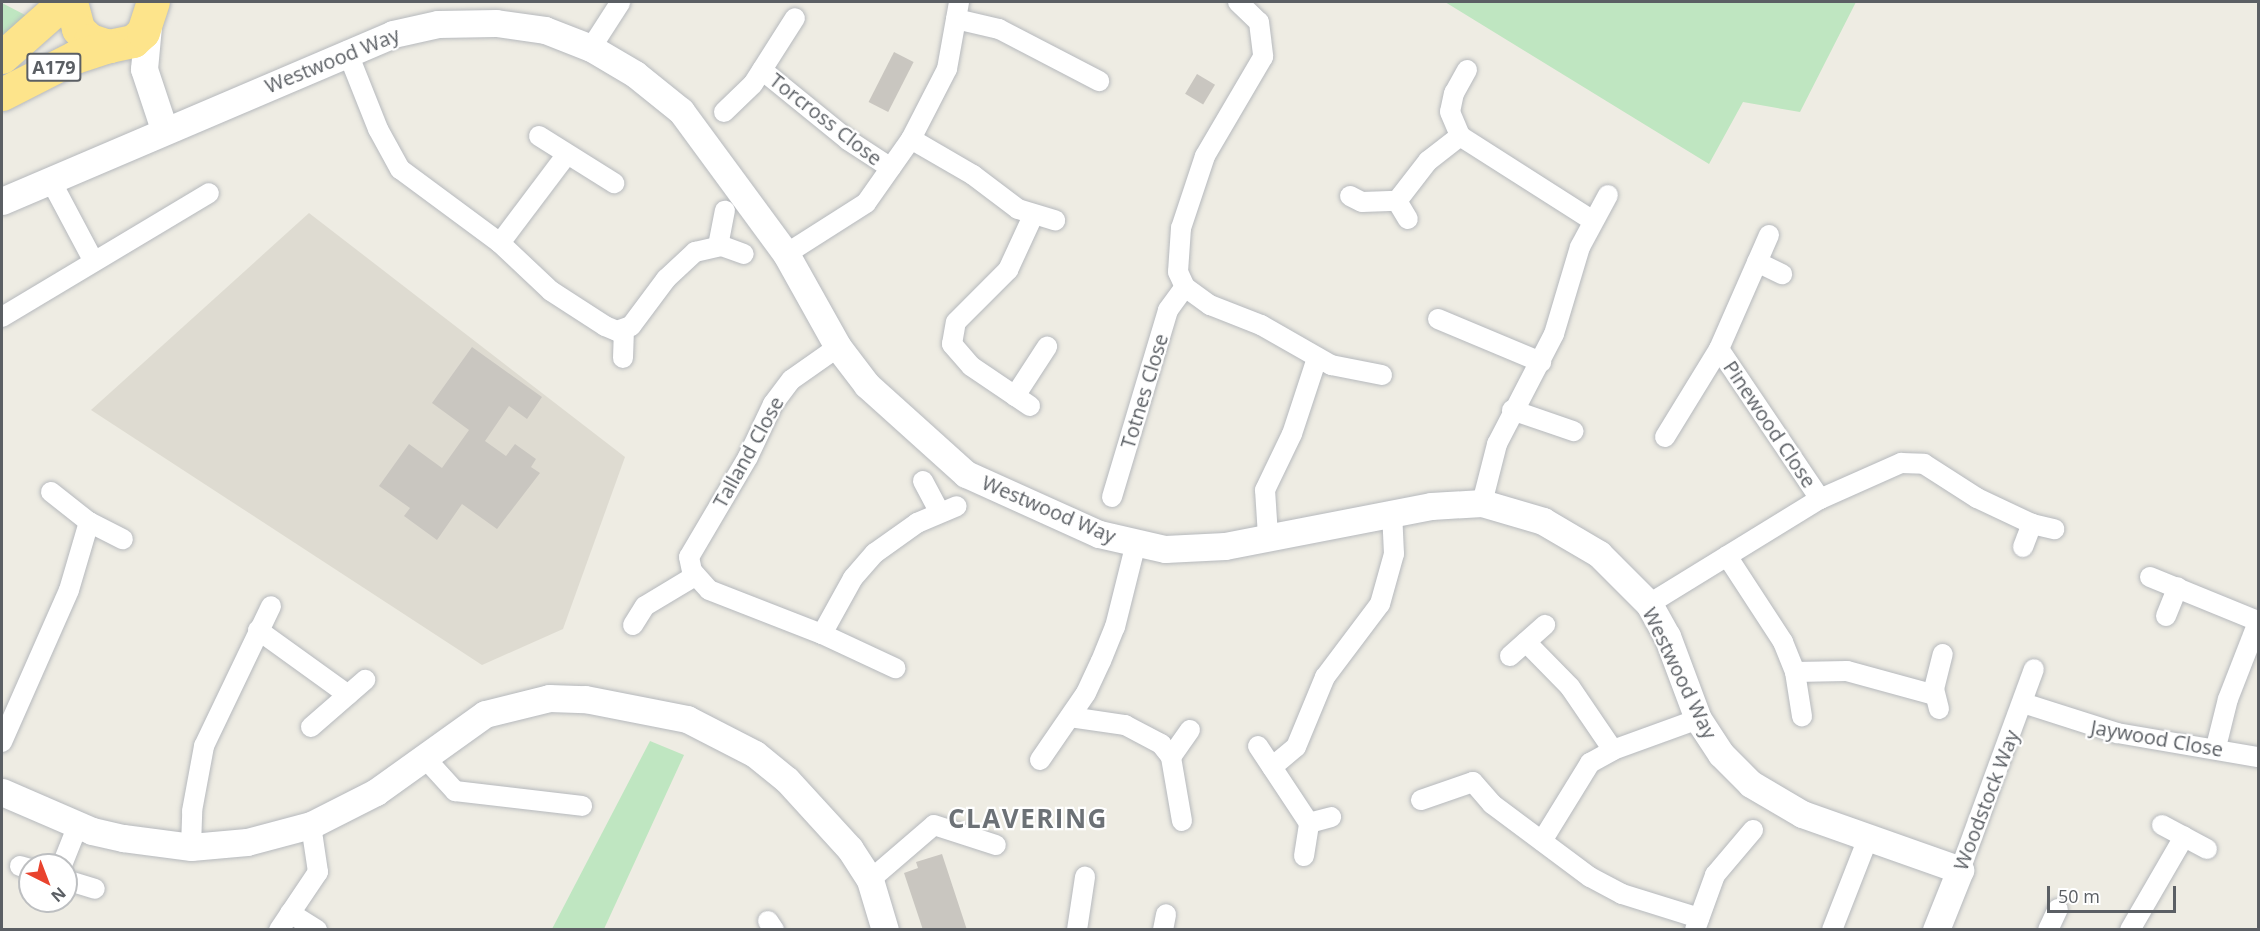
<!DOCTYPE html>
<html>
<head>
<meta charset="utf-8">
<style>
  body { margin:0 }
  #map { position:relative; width:2260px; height:931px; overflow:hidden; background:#eeece3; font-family:"Open Sans",sans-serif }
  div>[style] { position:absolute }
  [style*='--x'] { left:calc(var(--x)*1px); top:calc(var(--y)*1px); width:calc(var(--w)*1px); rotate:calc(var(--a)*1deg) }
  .education>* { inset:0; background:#dedbd1 }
  .green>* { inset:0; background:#bfe6c1 }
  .building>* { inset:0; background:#c9c6c0; transform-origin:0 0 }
  .roads { filter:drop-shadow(0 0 2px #b6b9bd) drop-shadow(0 0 2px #b6b9bd) }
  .street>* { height:20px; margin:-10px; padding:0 10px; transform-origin:10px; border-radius:10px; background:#fff }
  .secondary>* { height:27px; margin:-13.5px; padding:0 13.5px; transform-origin:13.5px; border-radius:13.5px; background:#fff }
  .highway>* { height:33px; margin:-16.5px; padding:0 16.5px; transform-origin:16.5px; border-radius:16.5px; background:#fde48b }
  span { translate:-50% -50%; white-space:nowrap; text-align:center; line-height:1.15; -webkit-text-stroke:4.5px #fff; paint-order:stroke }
  .shield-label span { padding:2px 4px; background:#fff; border:2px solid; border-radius:4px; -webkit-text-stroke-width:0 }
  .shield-label { font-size:18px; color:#5b5f64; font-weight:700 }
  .street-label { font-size:20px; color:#5b5f64 }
  .district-label { font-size:26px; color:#6c7176; font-weight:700; letter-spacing:1.5px }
  .frame { position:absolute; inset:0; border:3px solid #5b5f64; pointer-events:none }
  .north { position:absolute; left:18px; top:853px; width:60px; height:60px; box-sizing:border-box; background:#fff; border:2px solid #bdbfc1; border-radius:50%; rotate:138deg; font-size:16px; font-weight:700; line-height:24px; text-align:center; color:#5b5f64 }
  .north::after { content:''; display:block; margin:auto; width:21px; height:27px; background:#e9432e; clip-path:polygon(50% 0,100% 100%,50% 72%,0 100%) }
  .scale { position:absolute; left:2047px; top:886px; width:129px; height:27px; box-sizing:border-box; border:3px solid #5b5f64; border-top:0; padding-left:8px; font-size:18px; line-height:21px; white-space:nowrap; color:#5b5f64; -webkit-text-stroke:4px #fff; paint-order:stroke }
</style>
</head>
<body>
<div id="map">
  <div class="education">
    <div style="clip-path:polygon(309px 213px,625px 457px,563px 629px,482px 665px,91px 410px)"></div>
  </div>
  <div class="green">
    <div style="clip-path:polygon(1445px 2px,1856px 2px,1800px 112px,1743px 102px,1709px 164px)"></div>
    <div style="clip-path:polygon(2px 3px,29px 17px,2px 38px)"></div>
    <div style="clip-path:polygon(650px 741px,684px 755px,604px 929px,552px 929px)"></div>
  </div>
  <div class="building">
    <div style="left:894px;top:52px;width:22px;height:56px;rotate:27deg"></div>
    <div style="left:1197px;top:74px;width:21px;height:23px;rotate:31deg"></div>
    <div style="clip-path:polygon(472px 347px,542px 397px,527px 419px,509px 406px,485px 441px,506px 456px,515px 444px,536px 459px,531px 467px,540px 473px,497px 529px,462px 504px,437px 540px,404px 516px,410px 508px,379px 486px,409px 444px,442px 468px,469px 430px,432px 403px)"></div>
    <div style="clip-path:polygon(942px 854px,967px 930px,923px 930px,904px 873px,918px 868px,916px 862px)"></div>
  </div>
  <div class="roads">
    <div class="street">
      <div style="--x:1238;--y:2;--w:29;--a:44"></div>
      <div style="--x:1259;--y:22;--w:35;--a:83"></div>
      <div style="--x:1263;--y:57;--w:115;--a:120.4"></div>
      <div style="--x:1205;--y:156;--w:76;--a:108.4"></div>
      <div style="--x:1181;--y:228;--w:44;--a:93.9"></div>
      <div style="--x:1178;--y:272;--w:17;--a:65"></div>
      <div style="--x:1185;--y:287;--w:31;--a:36"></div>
      <div style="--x:1210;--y:305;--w:55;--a:21.4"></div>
      <div style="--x:1261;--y:325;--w:81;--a:29.7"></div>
      <div style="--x:1331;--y:365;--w:52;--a:11.1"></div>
      <div style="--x:956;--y:19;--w:44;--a:13.1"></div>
      <div style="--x:999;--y:29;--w:113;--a:27.5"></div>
      <div style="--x:591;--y:48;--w:54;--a:-57.2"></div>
      <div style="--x:347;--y:51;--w:84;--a:68.3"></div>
      <div style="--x:378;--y:129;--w:46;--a:61.2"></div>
      <div style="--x:400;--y:169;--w:124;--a:36.5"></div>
      <div style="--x:500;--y:243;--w:70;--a:43.3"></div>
      <div style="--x:551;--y:291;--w:64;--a:32.9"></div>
      <div style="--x:605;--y:326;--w:13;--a:23"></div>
      <div style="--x:617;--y:331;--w:15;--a:-20"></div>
      <div style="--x:631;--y:326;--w:59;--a:-53.3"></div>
      <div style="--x:666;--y:279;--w:40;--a:-43"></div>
      <div style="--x:695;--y:252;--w:28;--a:-13"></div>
      <div style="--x:722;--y:246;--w:23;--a:20"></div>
      <div style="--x:762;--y:70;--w:111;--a:39.1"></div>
      <div style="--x:848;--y:140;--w:51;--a:33.1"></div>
      <div style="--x:1467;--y:70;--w:26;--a:119"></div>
      <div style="--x:1454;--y:93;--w:19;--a:102"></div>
      <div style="--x:1450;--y:112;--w:26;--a:67"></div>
      <div style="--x:1460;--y:136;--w:156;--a:32.5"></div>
      <div style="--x:724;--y:112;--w:40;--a:-44"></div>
      <div style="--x:753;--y:84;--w:78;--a:-57.5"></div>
      <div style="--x:539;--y:136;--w:89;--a:32.1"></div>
      <div style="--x:911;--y:139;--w:79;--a:-62.8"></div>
      <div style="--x:947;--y:69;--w:68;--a:-79.8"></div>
      <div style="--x:51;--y:181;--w:89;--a:62"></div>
      <div style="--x:1350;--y:196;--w:13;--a:27"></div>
      <div style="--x:1362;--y:202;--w:35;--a:-2"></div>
      <div style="--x:1397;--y:201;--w:21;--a:59"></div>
      <div style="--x:1397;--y:201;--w:51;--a:-52.2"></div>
      <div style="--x:1428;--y:161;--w:41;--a:-38"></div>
      <div style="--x:1769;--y:235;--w:124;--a:113.7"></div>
      <div style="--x:1719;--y:349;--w:181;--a:56"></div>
      <div style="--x:500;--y:243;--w:111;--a:-53"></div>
      <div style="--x:718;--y:246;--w:36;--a:-79"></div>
      <div style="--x:786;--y:254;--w:95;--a:-32.5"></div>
      <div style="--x:866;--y:203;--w:78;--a:-54.9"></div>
      <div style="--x:911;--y:139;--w:72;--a:30.1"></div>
      <div style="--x:973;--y:175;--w:56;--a:37.1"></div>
      <div style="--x:1018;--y:209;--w:39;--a:17"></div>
      <div style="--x:1757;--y:262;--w:28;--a:26"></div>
      <div style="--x:2;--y:317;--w:241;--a:-30.9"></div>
      <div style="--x:1438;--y:319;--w:112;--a:22.7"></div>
      <div style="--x:838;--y:347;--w:57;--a:144.9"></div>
      <div style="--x:791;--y:380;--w:30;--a:127"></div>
      <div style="--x:773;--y:404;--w:59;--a:115.3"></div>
      <div style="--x:748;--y:457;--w:116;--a:120.5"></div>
      <div style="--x:689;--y:557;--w:14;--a:78"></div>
      <div style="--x:692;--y:571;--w:25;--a:48"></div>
      <div style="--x:709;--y:590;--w:121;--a:21.3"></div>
      <div style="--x:822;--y:634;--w:81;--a:25"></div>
      <div style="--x:623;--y:358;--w:28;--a:-88"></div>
      <div style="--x:1015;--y:396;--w:59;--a:-56.9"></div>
      <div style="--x:1030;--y:406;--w:71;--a:-145.9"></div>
      <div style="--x:971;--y:366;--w:29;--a:-131"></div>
      <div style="--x:952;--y:344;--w:22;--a:-80"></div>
      <div style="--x:956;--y:322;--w:74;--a:-45"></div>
      <div style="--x:1008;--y:270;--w:60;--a:-65.2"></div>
      <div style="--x:1512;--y:410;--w:65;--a:19"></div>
      <div style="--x:1665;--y:437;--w:103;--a:-58.5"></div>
      <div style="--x:923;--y:481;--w:34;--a:62"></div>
      <div style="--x:51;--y:492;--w:48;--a:38.3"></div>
      <div style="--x:89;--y:522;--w:38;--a:27"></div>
      <div style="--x:1112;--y:497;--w:195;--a:-73.3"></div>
      <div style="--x:1168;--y:310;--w:29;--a:-54"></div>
      <div style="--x:1482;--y:503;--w:61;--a:-75.7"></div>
      <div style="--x:1497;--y:444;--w:124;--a:-62.6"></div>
      <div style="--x:1554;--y:334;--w:91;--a:-73.4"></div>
      <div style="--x:1580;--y:247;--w:59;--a:-61.7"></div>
      <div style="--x:1268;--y:536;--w:46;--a:-93.7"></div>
      <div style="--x:1265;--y:490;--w:62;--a:-64.3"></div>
      <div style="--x:1292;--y:434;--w:80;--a:-71.8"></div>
      <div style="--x:2023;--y:547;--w:25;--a:-69"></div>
      <div style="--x:1727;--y:556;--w:103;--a:56.9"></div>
      <div style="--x:1783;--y:642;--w:32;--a:68"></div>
      <div style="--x:1795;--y:672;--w:45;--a:81"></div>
      <div style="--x:2150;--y:577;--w:117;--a:22.2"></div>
      <div style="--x:1649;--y:604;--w:201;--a:-31.6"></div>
      <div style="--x:1820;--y:499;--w:89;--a:-24"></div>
      <div style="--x:1901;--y:463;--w:23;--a:2"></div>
      <div style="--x:1924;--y:464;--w:63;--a:32.7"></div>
      <div style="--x:1977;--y:498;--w:61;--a:25.3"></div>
      <div style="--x:2032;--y:524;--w:23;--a:13"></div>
      <div style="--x:2166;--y:616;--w:31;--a:-68"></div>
      <div style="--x:633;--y:625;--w:22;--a:-58"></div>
      <div style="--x:645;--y:606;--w:58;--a:-31"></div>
      <div style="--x:258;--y:630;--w:111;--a:35.8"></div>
      <div style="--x:822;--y:634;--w:64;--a:-61"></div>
      <div style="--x:853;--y:578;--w:33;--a:-49"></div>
      <div style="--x:875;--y:553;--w:52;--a:-35.5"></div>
      <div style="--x:917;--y:523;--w:43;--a:-23"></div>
      <div style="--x:1526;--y:642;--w:63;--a:45.6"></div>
      <div style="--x:1570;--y:687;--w:76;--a:55.7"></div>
      <div style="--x:1510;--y:656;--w:47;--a:-41.5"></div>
      <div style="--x:1795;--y:672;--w:52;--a:-1.1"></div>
      <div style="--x:1847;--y:671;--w:91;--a:15.3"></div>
      <div style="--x:2023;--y:703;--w:99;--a:17.7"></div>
      <div style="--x:2117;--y:733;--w:143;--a:9.7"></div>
      <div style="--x:1939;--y:709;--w:21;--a:-104"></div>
      <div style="--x:1934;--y:689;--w:36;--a:-76"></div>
      <div style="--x:1070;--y:717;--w:56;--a:8.3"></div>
      <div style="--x:1125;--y:725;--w:41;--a:27.8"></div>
      <div style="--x:1161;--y:744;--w:16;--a:52"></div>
      <div style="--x:311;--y:727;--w:72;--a:-41"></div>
      <div style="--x:2;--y:742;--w:166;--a:-66.2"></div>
      <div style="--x:69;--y:590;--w:71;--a:-73.6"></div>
      <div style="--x:1258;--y:746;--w:92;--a:56.5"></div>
      <div style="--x:2216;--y:747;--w:49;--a:-76"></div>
      <div style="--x:2228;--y:699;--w:83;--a:-68.7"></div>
      <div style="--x:425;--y:758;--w:45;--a:47.7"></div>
      <div style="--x:455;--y:791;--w:128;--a:6.7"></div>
      <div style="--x:1040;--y:760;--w:81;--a:-55.5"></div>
      <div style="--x:1086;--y:693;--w:35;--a:-65"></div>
      <div style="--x:1101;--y:661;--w:37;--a:-68"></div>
      <div style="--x:1115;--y:627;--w:87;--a:-76"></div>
      <div style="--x:1272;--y:767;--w:31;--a:-40"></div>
      <div style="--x:1296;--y:747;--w:76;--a:-67.5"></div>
      <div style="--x:1325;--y:677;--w:91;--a:-53"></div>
      <div style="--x:1380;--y:604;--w:52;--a:-74.4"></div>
      <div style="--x:1394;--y:554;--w:43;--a:-92.7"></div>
      <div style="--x:1421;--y:800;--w:55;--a:-19.1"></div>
      <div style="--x:1473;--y:782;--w:29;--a:49"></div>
      <div style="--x:1492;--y:804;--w:122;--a:36.7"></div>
      <div style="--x:1590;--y:877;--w:36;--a:28"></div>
      <div style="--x:1622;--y:894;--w:81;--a:17.3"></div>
      <div style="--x:1182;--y:821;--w:65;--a:-99.8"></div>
      <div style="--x:1171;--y:757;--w:33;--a:-55"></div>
      <div style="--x:2162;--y:825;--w:51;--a:28.1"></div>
      <div style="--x:1542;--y:841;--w:92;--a:-58.4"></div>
      <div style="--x:1590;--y:763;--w:26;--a:-29"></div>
      <div style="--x:1613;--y:750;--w:90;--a:-20"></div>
      <div style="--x:191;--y:847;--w:36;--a:-88"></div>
      <div style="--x:192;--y:811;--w:66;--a:-79.5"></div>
      <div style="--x:204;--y:746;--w:155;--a:-64.4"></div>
      <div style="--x:1304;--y:856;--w:33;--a:-81"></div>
      <div style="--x:1309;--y:823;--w:23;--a:-15"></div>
      <div style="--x:62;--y:865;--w:43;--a:-68.2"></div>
      <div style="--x:20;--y:866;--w:10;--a:17"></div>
      <div style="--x:1960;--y:870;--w:214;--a:-69.8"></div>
      <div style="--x:66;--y:880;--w:30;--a:17"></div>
      <div style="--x:870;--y:880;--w:84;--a:-40.7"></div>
      <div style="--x:934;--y:825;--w:65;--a:17.9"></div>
      <div style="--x:290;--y:913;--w:32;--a:32"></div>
      <div style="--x:768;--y:921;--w:11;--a:56"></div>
      <div style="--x:279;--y:930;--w:70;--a:-56.1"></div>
      <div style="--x:318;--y:872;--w:48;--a:-98.5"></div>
      <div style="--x:1077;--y:930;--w:54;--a:-81.4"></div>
      <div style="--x:1163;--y:930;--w:16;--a:-79"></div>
      <div style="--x:1695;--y:930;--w:59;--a:-70"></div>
      <div style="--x:1715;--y:875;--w:59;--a:-49.8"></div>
      <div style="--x:1832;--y:930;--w:99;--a:-68.6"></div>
      <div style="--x:2048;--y:930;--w:23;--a:-65"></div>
      <div style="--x:2130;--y:930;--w:108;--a:-59.9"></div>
    </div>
    <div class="secondary">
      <div style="--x:148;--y:26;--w:43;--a:95.3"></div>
      <div style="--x:144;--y:69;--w:63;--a:71.6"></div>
      <div style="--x:2;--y:201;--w:425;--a:-23.1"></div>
      <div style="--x:393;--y:34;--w:46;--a:-12.5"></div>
      <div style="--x:438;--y:24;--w:58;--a:-1"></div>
      <div style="--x:496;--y:23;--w:49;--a:8.1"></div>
      <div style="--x:545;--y:30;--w:49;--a:21.4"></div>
      <div style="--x:591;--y:48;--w:51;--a:30.6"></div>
      <div style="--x:635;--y:74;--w:59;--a:38.8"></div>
      <div style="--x:681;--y:111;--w:177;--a:53.7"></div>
      <div style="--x:786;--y:254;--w:107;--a:60.8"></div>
      <div style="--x:838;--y:347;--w:48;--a:52.7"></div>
      <div style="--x:867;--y:385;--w:133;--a:42"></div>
      <div style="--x:966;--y:474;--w:146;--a:24.3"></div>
      <div style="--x:1099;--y:534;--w:68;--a:12.8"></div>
      <div style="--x:1165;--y:549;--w:60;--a:-2.9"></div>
      <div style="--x:1225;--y:546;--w:210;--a:-11"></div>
      <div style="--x:1431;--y:506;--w:51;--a:-3.4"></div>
      <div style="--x:1482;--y:503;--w:64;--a:16.4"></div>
      <div style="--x:1543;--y:521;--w:65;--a:30.5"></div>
      <div style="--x:1599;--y:554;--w:71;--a:45"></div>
      <div style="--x:1649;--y:604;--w:37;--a:61"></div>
      <div style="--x:1667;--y:636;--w:89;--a:69.5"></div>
      <div style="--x:1698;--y:719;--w:42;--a:56.7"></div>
      <div style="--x:1721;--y:754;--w:42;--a:45"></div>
      <div style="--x:1751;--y:784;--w:59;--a:30.5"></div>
      <div style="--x:1802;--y:814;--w:168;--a:19.5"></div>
      <div style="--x:1960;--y:870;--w:65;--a:111.8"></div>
      <div style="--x:2;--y:792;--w:98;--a:23.4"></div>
      <div style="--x:92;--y:831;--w:32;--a:13"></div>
      <div style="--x:123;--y:838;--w:69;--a:7.5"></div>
      <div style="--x:191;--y:847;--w:56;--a:-5.1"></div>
      <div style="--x:247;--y:842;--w:66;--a:-14.9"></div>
      <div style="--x:311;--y:825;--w:73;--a:-26.9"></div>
      <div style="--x:376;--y:792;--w:134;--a:-35.6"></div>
      <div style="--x:485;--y:714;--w:66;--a:-14"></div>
      <div style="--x:549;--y:698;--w:36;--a:2"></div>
      <div style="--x:585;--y:699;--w:104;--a:11.1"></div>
      <div style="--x:687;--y:719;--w:76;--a:27.2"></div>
      <div style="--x:755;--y:754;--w:41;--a:39.1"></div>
      <div style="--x:787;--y:780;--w:93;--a:47.6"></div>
      <div style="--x:850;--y:849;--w:37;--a:57"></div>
      <div style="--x:870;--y:880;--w:52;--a:73.3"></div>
    </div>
    <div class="highway">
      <div style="--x:71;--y:2;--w:28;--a:75"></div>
      <div style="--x:78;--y:29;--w:16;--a:43"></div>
      <div style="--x:90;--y:40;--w:20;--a:18"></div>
      <div style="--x:109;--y:46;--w:25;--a:-12"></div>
      <div style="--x:133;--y:41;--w:13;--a:-42"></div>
      <div style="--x:143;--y:32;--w:32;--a:-72"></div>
      <div style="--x:2;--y:57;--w:83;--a:-41.6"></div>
      <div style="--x:2;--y:94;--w:82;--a:-26.9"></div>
      <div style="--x:75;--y:57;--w:36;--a:-18"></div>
    </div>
  </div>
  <div class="shield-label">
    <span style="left:54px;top:67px">A179</span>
  </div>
  <div class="street-label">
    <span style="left:332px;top:60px;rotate:-22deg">Westwood Way</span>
    <span style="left:826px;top:119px;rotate:38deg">Torcross Close</span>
    <span style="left:1144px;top:391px;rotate:-73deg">Totnes Close</span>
    <span style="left:1770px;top:424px;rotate:56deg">Pinewood Close</span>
    <span style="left:748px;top:452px;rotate:-61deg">Talland Close</span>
    <span style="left:1049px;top:509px;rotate:23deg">Westwood Way</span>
    <span style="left:1680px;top:673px;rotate:64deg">Westwood Way</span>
    <span style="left:2157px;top:738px;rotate:10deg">Jaywood Close</span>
    <span style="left:1986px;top:800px;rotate:-69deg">Woodstock Way</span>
  </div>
  <div class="district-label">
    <span style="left:1028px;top:819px">CLAVERING</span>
  </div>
  <div class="frame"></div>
  <div class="north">N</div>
  <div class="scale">50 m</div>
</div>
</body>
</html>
